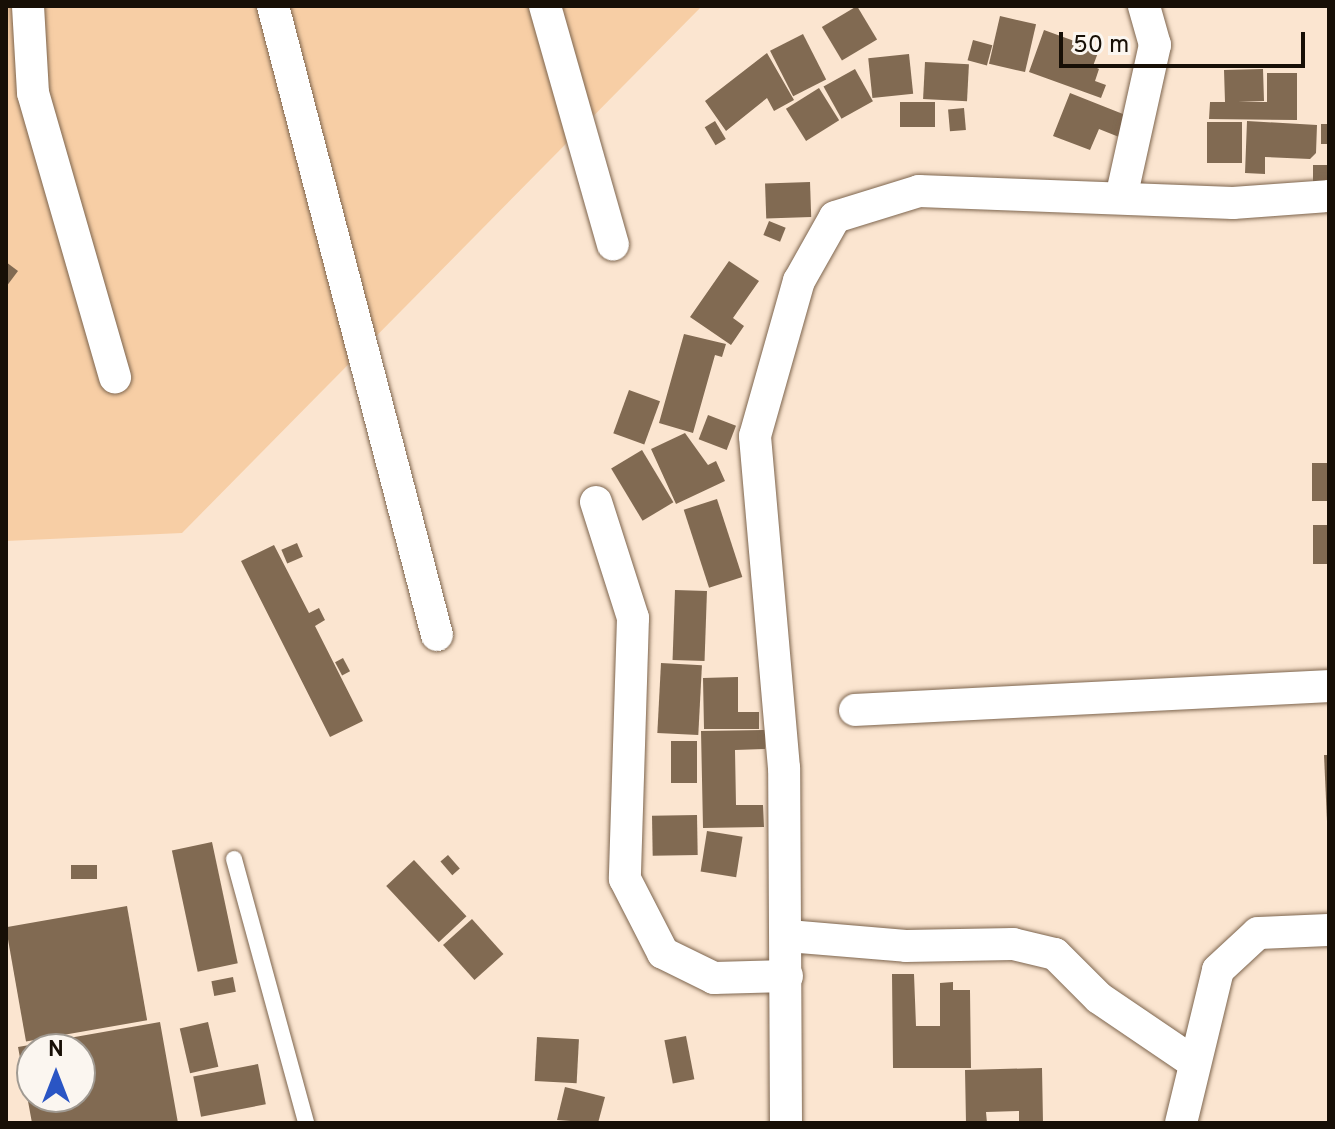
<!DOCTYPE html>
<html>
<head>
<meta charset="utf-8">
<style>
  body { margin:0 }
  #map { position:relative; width:1335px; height:1129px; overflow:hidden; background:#fbe5d0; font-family:Overpass,sans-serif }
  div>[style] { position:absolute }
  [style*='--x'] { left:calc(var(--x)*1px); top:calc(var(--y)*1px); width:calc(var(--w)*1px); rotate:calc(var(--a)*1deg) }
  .green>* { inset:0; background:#f7cea5 }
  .building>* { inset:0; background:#816a52; transform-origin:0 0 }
  .roads { filter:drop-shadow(0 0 2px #7d654e) drop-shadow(0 0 2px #7d654e) }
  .lane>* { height:16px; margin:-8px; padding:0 8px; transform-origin:8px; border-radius:8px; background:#fff }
  .street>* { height:32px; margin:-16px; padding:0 16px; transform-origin:16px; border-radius:16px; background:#fff }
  span { translate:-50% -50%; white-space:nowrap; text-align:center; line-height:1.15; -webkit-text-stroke:8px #fbf6f0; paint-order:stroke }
  .frame { position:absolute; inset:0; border:8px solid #170f06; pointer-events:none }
  .north { position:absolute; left:16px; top:1033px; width:80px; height:80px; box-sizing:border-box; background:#fbf6f0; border:2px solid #a09a92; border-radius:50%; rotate:0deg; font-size:22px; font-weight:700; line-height:32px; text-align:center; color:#170f06 }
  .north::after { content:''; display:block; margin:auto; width:28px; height:36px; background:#2a55c4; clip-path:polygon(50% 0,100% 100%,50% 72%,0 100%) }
  .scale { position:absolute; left:1059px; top:32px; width:246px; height:36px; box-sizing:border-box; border:4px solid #170f06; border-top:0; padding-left:10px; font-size:24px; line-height:28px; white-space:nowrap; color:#170f06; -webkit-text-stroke:6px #fbf6f0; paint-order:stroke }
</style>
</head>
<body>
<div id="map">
  <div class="green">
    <div style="clip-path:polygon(6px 6px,702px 6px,182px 533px,6px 541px)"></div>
  </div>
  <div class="building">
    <div style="left:857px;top:6px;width:39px;height:41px;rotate:59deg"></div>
    <div style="left:1000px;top:16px;width:37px;height:49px;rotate:13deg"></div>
    <div style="clip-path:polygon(1044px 30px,1099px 50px,1093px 66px,1099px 69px,1095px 81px,1106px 85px,1101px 98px,1029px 72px)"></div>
    <div style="left:803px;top:34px;width:51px;height:37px;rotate:63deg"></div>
    <div style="left:973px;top:40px;width:20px;height:21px;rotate:15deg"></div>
    <div style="clip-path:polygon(767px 53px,794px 100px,774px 111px,767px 98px,726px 131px,705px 101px)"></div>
    <div style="left:909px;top:54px;width:40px;height:41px;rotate:84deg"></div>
    <div style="left:925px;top:62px;width:44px;height:37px;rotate:3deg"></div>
    <div style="left:855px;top:69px;width:37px;height:36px;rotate:61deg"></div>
    <div style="clip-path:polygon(1263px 69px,1264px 101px,1238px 102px,1267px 102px,1267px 73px,1297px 73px,1297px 120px,1209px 119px,1210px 102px,1225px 102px,1224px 70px)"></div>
    <div style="left:819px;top:88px;width:38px;height:39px;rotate:58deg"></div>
    <div style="clip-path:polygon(1070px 93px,1133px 118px,1124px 139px,1099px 129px,1090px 150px,1053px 136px)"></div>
    <div style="left:900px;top:102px;width:35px;height:25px"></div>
    <div style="left:964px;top:108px;width:22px;height:16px;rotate:85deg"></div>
    <div style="left:715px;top:121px;width:21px;height:12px;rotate:59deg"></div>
    <div style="clip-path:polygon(1247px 121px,1317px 125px,1316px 153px,1310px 159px,1265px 157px,1265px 174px,1245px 173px)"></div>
    <div style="left:1207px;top:122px;width:35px;height:41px"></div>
    <div style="left:1321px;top:124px;width:8px;height:20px"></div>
    <div style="left:1313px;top:165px;width:16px;height:19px"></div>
    <div style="left:810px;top:182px;width:35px;height:45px;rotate:88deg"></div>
    <div style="left:769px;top:221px;width:18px;height:15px;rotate:22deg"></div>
    <div style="clip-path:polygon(729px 261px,759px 281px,733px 318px,744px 326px,731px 345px,690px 317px)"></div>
    <div style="clip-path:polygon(6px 262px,18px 271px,6px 287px)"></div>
    <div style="clip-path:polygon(684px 334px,726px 344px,722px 357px,715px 355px,693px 433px,659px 423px)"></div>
    <div style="left:629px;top:390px;width:33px;height:46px;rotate:20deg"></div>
    <div style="left:708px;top:415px;width:30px;height:26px;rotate:21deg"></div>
    <div style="clip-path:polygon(685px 433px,708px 465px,716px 461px,725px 481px,676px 504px,651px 449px)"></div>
    <div style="left:642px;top:450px;width:61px;height:36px;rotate:59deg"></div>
    <div style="left:1312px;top:463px;width:17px;height:38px"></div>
    <div style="left:717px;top:499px;width:82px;height:35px;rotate:72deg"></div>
    <div style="left:1313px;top:525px;width:16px;height:39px"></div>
    <div style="left:297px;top:543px;width:15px;height:17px;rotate:67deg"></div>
    <div style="clip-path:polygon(274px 545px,309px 613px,319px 608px,325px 620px,315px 626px,363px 721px,330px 737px,241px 561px)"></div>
    <div style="left:675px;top:590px;width:32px;height:70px;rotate:2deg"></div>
    <div style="left:343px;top:658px;width:15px;height:9px;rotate:62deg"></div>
    <div style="left:661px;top:663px;width:41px;height:70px;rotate:3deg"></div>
    <div style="clip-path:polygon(738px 677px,738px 712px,759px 712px,759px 729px,704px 729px,703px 678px)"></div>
    <div style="clip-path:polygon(765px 730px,765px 749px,735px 750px,736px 805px,763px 805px,764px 827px,703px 828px,701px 731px)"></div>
    <div style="left:671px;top:741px;width:26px;height:42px"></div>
    <div style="clip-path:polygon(1324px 755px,1329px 755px,1329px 820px,1327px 821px)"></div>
    <div style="left:697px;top:815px;width:40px;height:45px;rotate:89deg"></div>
    <div style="left:707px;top:831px;width:36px;height:41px;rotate:9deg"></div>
    <div style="left:212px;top:842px;width:124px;height:41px;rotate:78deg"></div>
    <div style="left:448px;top:855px;width:18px;height:10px;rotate:49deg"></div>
    <div style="left:414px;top:860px;width:77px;height:38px;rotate:47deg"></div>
    <div style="left:97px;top:865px;width:14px;height:26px;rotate:90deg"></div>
    <div style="left:127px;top:906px;width:116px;height:123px;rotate:80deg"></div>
    <div style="left:472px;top:919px;width:47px;height:39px;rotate:48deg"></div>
    <div style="clip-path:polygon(892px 974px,914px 974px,916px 1026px,940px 1026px,940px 983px,953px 982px,953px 990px,970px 990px,971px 1068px,893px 1068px)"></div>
    <div style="left:233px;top:977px;width:15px;height:22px;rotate:79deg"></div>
    <div style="clip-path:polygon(evenodd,160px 1022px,178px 1123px,32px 1123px,18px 1047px,160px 1022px,32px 1049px,80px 1049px,80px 1097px,32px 1097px,32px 1049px)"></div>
    <div style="left:208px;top:1022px;width:46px;height:29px;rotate:77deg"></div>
    <div style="left:686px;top:1036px;width:44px;height:22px;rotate:79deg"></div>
    <div style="left:537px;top:1037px;width:42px;height:44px;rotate:3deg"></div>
    <div style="left:258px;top:1064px;width:41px;height:66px;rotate:79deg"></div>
    <div style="clip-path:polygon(1042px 1068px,1043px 1123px,1019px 1123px,1019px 1111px,986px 1112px,987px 1123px,966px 1123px,965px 1070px)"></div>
    <div style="clip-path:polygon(565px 1087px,605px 1097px,598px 1123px,557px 1120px)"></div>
  </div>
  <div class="roads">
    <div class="lane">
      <div style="--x:234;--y:859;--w:274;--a:74.7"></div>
    </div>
    <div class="street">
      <div style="--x:28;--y:6;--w:87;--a:86.7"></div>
      <div style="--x:33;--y:93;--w:296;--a:73.9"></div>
      <div style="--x:273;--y:6;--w:650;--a:75.39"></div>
      <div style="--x:545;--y:6;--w:248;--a:74.1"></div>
      <div style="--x:1121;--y:198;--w:157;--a:-77.5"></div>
      <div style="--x:1155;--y:45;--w:41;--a:-105.8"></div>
      <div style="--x:596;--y:502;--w:122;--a:72.3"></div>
      <div style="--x:633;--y:618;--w:261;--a:91.8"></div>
      <div style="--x:625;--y:879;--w:83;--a:62.8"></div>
      <div style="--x:663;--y:953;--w:57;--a:26.1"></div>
      <div style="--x:714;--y:978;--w:73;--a:-1.6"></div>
      <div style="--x:855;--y:710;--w:475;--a:-2.9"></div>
      <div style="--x:788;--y:936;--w:118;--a:4.8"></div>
      <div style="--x:906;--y:946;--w:107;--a:-1.1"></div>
      <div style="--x:1013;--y:944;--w:43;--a:13.4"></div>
      <div style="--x:1055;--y:954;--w:62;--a:45"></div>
      <div style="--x:1099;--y:998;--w:114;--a:34.2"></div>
      <div style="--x:786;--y:1123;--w:355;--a:-90.3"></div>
      <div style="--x:784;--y:768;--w:333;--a:-95"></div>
      <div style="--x:755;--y:436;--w:161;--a:-74.2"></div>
      <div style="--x:799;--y:281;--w:73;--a:-60.6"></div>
      <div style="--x:835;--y:217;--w:88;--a:-17.2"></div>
      <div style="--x:919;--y:191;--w:314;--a:2.2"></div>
      <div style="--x:1233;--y:203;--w:96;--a:-4.2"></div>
      <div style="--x:1181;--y:1123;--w:157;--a:-76.4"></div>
      <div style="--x:1218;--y:970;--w:54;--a:-42.8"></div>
      <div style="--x:1258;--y:933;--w:71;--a:-2.4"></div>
    </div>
  </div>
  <div class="frame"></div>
  <div class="north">N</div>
  <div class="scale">50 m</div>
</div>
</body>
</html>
